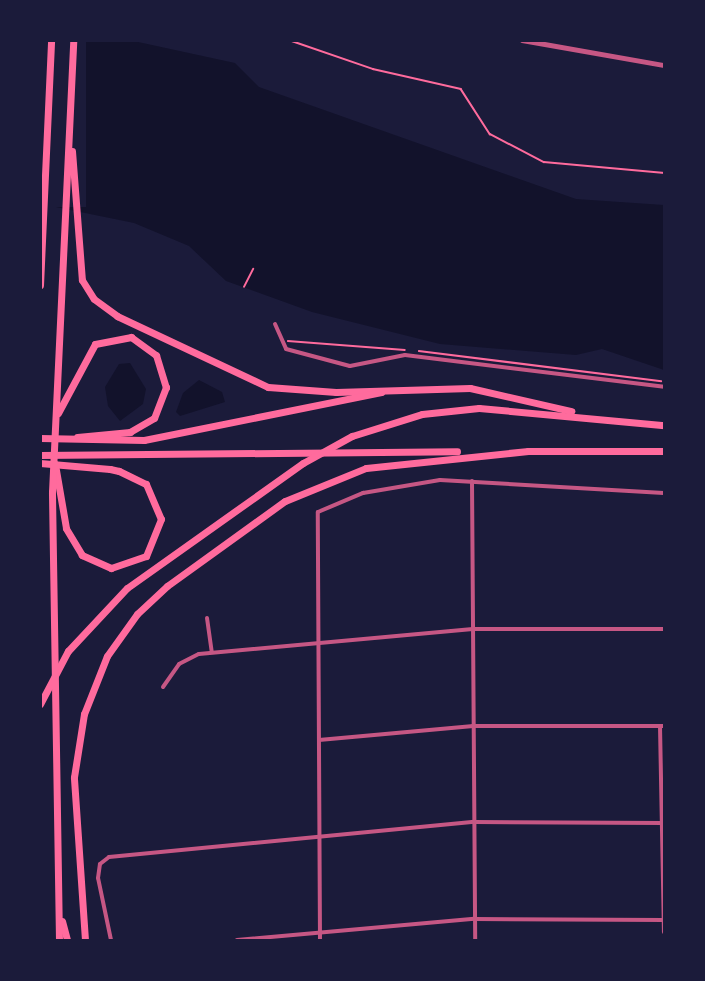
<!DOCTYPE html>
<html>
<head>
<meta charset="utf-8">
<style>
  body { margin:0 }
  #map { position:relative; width:705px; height:981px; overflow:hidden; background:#1b1b3a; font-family:"Golos Text",sans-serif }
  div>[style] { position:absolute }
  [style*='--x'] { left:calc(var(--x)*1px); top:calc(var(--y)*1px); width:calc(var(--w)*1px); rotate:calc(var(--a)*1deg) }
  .water>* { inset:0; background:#12122b }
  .pier>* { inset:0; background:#1b1b3a; transform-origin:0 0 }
  .path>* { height:1.5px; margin:-0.75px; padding:0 0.75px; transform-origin:0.75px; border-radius:0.75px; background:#ff6b9d }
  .minor>* { height:4px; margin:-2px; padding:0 2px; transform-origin:2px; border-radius:2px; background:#c65784 }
  .tertiary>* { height:4.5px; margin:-2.25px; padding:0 2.25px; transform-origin:2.25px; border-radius:2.25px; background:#c65784 }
  .motorway>* { height:7px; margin:-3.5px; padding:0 3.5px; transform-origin:3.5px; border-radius:3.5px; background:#ff6b9d }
  span { translate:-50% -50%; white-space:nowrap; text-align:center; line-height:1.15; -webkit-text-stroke:4.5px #1b1b3a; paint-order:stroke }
  .frame { position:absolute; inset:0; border:42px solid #1b1b3a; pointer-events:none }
</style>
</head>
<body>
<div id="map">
  <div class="water">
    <div style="clip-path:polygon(129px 40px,235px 63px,259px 87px,576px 199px,664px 205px,664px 370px,602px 349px,576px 355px,440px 344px,312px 312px,226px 281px,189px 246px,134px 223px,41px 204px,40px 41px)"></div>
    <div style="clip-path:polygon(130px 363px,146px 389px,143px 404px,120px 421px,108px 406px,105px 387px,119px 364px)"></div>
    <div style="clip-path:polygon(199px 380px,222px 392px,225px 402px,180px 416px,176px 412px,183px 393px)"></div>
  </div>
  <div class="pier">
    <div style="left:41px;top:41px;width:45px;height:166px"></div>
  </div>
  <div class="path">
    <div style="--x:235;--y:40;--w:15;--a:0"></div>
    <div style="--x:289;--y:40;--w:89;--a:19"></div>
    <div style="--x:373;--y:69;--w:90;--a:12.8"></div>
    <div style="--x:461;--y:89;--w:54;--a:57.2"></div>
    <div style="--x:490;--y:134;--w:61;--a:27.4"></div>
    <div style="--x:544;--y:162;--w:121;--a:5.2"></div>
    <div style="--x:244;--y:287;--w:20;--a:-63"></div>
    <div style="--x:288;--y:341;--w:117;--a:4.4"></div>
    <div style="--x:419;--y:351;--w:244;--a:7.1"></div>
  </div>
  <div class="minor">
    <div style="--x:275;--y:324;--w:27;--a:66"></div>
    <div style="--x:286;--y:349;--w:66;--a:14.9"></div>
    <div style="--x:350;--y:366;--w:56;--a:-11.3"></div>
    <div style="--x:405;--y:355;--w:261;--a:7"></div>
    <div style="--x:472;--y:481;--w:459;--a:89.6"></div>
    <div style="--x:207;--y:618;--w:34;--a:82"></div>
    <div style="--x:163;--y:687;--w:28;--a:-55"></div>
    <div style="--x:179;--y:664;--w:22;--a:-27"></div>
    <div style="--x:199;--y:654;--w:275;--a:-5.2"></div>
    <div style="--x:473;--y:629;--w:191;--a:0"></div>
    <div style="--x:660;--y:726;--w:206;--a:88.9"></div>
    <div style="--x:319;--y:740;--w:155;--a:-5.2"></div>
    <div style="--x:473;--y:726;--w:191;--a:0"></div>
    <div style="--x:111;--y:940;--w:63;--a:-101.8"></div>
    <div style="--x:98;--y:878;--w:14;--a:-82"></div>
    <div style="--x:100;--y:864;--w:11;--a:-38"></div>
    <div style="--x:109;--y:857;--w:367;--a:-5.5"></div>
    <div style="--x:474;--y:822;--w:190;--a:0.3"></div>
    <div style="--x:237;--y:940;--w:238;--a:-5.1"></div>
    <div style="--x:474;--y:919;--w:190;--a:0.3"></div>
    <div style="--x:320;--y:940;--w:428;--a:-90.3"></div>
    <div style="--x:318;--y:512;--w:49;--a:-22.9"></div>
    <div style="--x:363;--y:493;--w:78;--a:-9.6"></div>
    <div style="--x:440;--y:480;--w:224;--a:3.3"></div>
  </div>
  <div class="tertiary">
    <div style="--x:522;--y:40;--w:144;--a:10"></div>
  </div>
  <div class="motorway">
    <div style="--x:72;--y:151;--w:129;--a:85.6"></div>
    <div style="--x:82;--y:280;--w:22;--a:58"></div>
    <div style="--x:94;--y:299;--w:29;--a:36"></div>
    <div style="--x:117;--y:316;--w:167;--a:25.2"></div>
    <div style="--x:268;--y:387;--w:68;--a:4.2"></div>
    <div style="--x:336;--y:392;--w:134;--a:-1.7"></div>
    <div style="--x:470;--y:388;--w:104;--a:12.8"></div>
    <div style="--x:40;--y:285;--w:245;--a:-87.4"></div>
    <div style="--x:58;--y:413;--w:78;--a:-61.8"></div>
    <div style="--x:95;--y:344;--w:37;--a:-11"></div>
    <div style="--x:131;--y:337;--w:31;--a:36"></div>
    <div style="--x:156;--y:355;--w:34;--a:73"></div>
    <div style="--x:166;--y:387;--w:33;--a:111"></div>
    <div style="--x:154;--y:418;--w:28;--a:150"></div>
    <div style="--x:130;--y:432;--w:53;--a:174.6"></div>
    <div style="--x:40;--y:438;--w:104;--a:1.1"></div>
    <div style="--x:144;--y:440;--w:242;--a:-11.4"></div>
    <div style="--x:40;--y:455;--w:417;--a:-0.5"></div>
    <div style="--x:40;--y:463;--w:70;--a:4.9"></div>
    <div style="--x:110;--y:469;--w:9;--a:13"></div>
    <div style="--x:119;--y:471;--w:30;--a:26"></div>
    <div style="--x:146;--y:484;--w:38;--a:67"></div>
    <div style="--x:161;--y:519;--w:40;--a:112"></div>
    <div style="--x:146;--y:556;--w:37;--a:161"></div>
    <div style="--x:111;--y:568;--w:32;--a:-156"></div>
    <div style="--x:82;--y:555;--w:31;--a:-121"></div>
    <div style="--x:66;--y:528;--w:65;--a:-99.8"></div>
    <div style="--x:40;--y:704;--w:60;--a:-62.2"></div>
    <div style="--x:68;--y:651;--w:86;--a:-46.9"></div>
    <div style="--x:127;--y:588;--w:216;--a:-35.4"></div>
    <div style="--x:303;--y:463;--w:56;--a:-28.9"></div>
    <div style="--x:352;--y:436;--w:73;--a:-17.4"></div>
    <div style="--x:422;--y:414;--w:57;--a:-6"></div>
    <div style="--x:479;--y:408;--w:186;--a:5.3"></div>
    <div style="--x:62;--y:921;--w:20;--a:75"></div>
    <div style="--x:59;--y:940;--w:448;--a:-90.9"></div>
    <div style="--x:52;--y:492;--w:452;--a:-87.3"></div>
    <div style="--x:85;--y:940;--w:163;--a:-93.9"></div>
    <div style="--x:74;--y:777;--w:64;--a:-81"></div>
    <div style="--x:84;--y:714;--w:62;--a:-68.4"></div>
    <div style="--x:107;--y:656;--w:52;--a:-54.5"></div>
    <div style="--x:137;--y:614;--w:41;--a:-43"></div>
    <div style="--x:167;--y:586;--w:145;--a:-35.8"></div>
    <div style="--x:285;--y:501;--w:87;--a:-22.2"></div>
    <div style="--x:366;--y:468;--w:163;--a:-6"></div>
    <div style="--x:528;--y:451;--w:136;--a:0"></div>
  </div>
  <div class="frame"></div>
</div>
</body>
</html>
